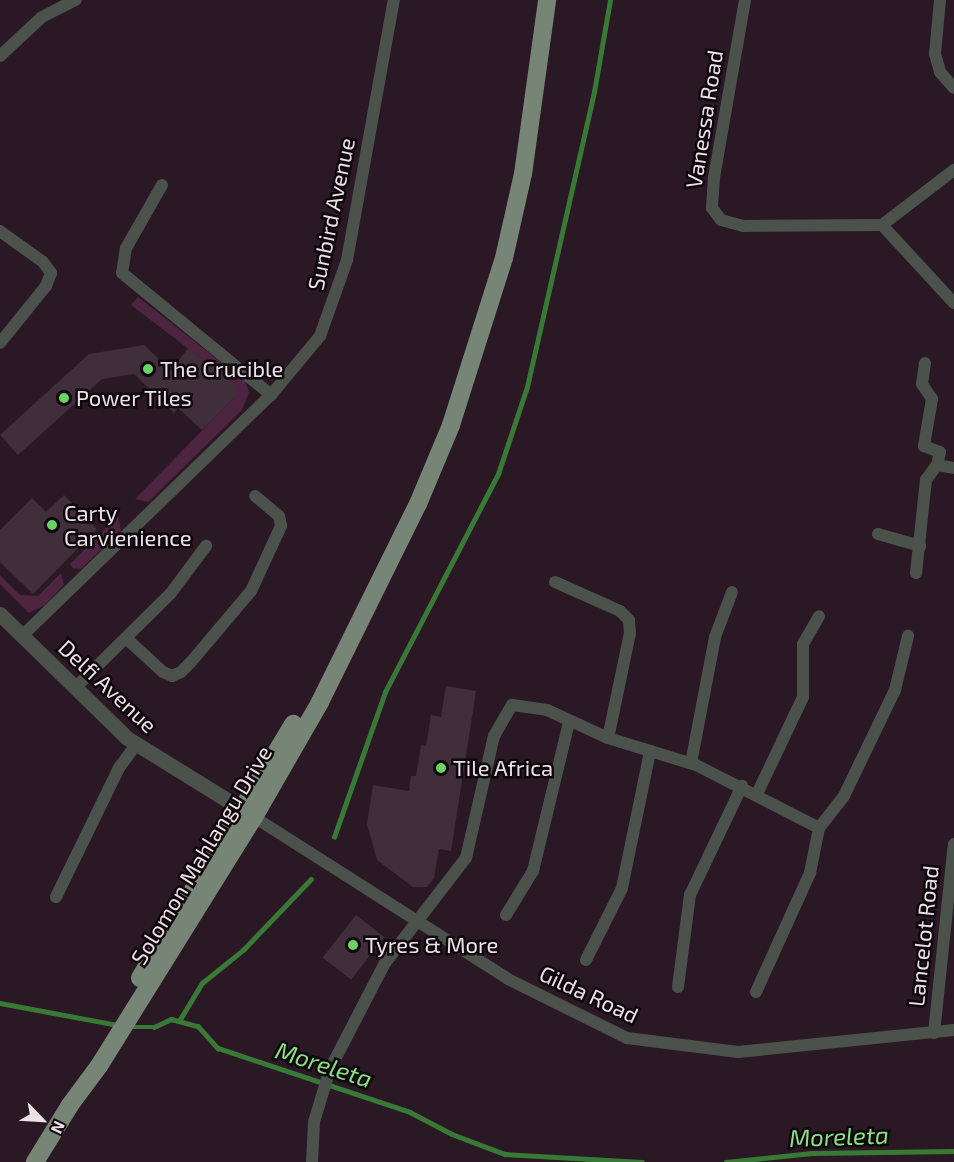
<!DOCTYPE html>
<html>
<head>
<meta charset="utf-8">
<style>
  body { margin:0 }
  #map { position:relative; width:954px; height:1162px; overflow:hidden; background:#2a1924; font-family:"Exo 2",sans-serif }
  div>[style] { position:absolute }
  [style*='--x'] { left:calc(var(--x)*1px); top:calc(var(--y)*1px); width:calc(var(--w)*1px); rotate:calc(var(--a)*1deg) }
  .green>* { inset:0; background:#4e2541 }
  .stream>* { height:4.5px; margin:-2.25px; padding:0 2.25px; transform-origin:2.25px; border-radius:2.25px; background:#387a35 }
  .building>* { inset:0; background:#402e3a; transform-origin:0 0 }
  .minor>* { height:12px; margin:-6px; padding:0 6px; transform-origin:6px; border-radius:6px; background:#4b524b }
  .tertiary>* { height:15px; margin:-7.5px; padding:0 7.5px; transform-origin:7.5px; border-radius:7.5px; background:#4b524b }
  .primary>* { height:18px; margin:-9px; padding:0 9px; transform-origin:9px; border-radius:9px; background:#778576 }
  .dots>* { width:16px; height:16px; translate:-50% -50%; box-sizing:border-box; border:3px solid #0e070b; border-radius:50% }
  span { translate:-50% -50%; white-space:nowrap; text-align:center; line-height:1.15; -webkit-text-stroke:5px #0e070b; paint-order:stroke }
  .street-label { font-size:22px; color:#ede1e8 }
  .poi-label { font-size:22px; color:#ede1e8 }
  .left { translate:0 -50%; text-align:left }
  .water-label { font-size:24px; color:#8ae184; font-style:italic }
  .north { position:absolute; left:12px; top:1090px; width:60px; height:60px; -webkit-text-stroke:4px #0e070b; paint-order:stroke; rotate:115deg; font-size:16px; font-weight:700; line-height:24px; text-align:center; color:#ede1e8 }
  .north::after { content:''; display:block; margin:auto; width:21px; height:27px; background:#ede1e8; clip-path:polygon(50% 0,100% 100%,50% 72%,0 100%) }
</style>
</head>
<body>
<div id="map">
  <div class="green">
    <div style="clip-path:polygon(138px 297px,245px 381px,249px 392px,242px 410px,148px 502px,135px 499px,235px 397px,235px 384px,131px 305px)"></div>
    <div style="clip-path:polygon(118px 516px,121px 530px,81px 569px,73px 568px,70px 564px)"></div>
    <div style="clip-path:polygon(61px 573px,64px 585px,45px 605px,29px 613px,0 584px,0 575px,20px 595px,38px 596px)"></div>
  </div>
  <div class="stream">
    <div style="--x:334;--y:837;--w:154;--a:-70.6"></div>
    <div style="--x:385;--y:692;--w:246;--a:-62.6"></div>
    <div style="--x:498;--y:474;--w:92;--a:-71.6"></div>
    <div style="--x:527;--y:387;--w:303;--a:-77.2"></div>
    <div style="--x:594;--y:92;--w:93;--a:-80.1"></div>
    <div style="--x:0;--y:1003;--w:120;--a:10.6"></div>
    <div style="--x:179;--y:1021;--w:44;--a:-58.8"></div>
    <div style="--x:202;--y:983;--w:53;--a:-38.8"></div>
    <div style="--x:243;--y:950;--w:98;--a:-46.2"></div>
    <div style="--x:130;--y:1027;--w:24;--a:0"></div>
    <div style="--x:154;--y:1027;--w:19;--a:-25"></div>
    <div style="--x:171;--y:1019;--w:28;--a:15"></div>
    <div style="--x:198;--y:1026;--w:30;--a:48"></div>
    <div style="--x:218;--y:1048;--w:202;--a:18.4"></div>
    <div style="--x:410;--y:1112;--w:47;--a:27.6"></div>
    <div style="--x:452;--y:1134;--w:57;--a:20.7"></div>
    <div style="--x:505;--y:1154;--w:137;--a:3.3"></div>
    <div style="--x:726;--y:1162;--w:86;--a:-6"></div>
    <div style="--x:812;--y:1153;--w:142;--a:-0.8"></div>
  </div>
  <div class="building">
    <div style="clip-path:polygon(144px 345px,171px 371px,188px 348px,235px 384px,235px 397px,202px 430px,178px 408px,174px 413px,134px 374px,102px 379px,18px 455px,0 435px,89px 354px)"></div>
    <div style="clip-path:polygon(64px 495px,97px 529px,33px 594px,0 562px,0 530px,32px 498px,46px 512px)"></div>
    <div style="clip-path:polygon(446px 686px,476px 691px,451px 851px,439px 849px,434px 878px,427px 887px,413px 887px,377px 860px,367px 824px,373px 785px,409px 791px,411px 776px,416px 776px,421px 745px,426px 746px,431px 715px,441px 717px)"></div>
    <div style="left:356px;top:915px;width:36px;height:54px;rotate:38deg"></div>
  </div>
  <div class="minor">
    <div style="--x:745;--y:0;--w:181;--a:99.9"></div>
    <div style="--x:714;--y:178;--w:30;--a:94"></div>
    <div style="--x:712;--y:208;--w:15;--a:53"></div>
    <div style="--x:721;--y:220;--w:23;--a:15"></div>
    <div style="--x:743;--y:226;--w:139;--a:-0.4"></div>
    <div style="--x:882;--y:225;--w:91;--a:-37.4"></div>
    <div style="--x:940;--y:0;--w:54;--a:95.3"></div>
    <div style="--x:935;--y:54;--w:19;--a:74"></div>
    <div style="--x:940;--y:72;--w:21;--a:49"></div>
    <div style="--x:0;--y:56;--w:57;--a:-42.9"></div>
    <div style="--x:42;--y:17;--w:38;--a:-27"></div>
    <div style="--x:162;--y:185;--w:73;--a:119.7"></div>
    <div style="--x:126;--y:248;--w:25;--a:99"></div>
    <div style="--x:122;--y:273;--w:193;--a:39.3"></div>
    <div style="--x:882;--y:225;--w:106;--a:47.3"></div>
    <div style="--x:0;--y:231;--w:53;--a:35.8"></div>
    <div style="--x:43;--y:262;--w:14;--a:54"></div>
    <div style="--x:51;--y:273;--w:14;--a:111"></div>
    <div style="--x:46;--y:286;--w:73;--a:128.9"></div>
    <div style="--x:925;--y:363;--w:21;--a:98"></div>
    <div style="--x:922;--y:384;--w:18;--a:56"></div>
    <div style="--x:932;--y:399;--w:48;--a:99.7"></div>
    <div style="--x:924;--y:446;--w:17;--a:21"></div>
    <div style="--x:940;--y:452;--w:13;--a:103"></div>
    <div style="--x:937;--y:465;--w:17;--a:10"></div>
    <div style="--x:878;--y:534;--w:44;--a:15.9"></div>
    <div style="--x:916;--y:573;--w:94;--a:-83.9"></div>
    <div style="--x:926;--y:480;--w:19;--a:-54"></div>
    <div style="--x:555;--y:582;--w:71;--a:24"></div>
    <div style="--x:620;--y:611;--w:13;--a:45"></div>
    <div style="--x:629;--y:620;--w:13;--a:86"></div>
    <div style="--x:630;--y:633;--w:107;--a:101.8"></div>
    <div style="--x:22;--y:636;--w:347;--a:-44.1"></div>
    <div style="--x:271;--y:395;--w:77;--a:-50.3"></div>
    <div style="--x:320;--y:336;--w:81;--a:-70.4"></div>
    <div style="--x:347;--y:260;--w:264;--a:-79.8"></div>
    <div style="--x:126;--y:638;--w:50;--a:42.6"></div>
    <div style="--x:163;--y:672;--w:10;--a:24"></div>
    <div style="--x:172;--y:676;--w:10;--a:-24"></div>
    <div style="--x:181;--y:672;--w:14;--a:-45"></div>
    <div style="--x:191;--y:662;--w:93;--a:-49.8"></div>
    <div style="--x:251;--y:591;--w:72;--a:-65.2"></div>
    <div style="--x:281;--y:526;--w:10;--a:-101"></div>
    <div style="--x:279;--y:516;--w:31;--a:-140"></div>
    <div style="--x:75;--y:688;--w:135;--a:-44.7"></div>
    <div style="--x:171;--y:593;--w:59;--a:-53.3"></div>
    <div style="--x:691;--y:763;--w:128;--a:-79.2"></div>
    <div style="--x:715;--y:637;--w:48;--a:-69.3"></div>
    <div style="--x:757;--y:794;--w:107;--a:-64.6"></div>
    <div style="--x:803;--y:697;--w:53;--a:-90"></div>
    <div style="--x:803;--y:644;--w:32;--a:-60"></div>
    <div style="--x:254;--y:817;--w:301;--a:32.5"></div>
    <div style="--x:508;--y:979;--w:133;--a:26.4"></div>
    <div style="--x:627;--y:1038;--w:112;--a:7.2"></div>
    <div style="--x:738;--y:1052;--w:217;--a:-5.8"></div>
    <div style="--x:56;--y:897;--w:144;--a:-64"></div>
    <div style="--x:119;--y:768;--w:29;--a:-54"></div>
    <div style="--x:506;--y:915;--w:52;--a:-58.5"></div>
    <div style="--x:533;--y:871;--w:153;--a:-76.4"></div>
    <div style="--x:586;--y:960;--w:80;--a:-63.4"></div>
    <div style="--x:622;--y:888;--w:140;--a:-78.4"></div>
    <div style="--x:678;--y:987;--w:93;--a:-82.6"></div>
    <div style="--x:690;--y:895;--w:121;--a:-64.5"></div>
    <div style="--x:756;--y:992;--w:131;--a:-65.6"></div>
    <div style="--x:810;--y:873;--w:46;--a:-78.7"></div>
    <div style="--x:819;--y:828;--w:41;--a:-52"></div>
    <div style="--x:844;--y:796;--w:118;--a:-64.3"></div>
    <div style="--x:895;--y:690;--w:56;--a:-76.5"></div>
    <div style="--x:934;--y:1033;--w:190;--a:-84"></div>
    <div style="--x:312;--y:1162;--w:40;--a:-87.1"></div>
    <div style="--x:314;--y:1122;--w:55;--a:-73.2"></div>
    <div style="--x:330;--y:1069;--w:119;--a:-62.6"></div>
    <div style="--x:385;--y:963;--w:133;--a:-52.4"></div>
    <div style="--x:466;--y:858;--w:125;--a:-77.1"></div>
    <div style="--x:494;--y:736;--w:36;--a:-60"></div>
    <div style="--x:512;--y:705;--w:35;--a:8"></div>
    <div style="--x:547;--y:710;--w:67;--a:24.7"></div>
    <div style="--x:608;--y:738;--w:92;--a:17.1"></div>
    <div style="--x:696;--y:765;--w:138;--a:27.1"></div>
  </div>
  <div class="tertiary">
    <div style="--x:0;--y:614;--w:177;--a:44.3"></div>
    <div style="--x:127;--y:738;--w:146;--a:31.8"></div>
  </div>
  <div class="primary">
    <div style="--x:140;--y:978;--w:297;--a:-58.9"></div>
    <div style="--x:35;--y:1162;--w:67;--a:-58.4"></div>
    <div style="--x:70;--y:1105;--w:49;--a:-53.4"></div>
    <div style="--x:99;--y:1066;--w:293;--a:-58.1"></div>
    <div style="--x:254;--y:817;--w:133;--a:-60.1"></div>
    <div style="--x:320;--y:702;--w:221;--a:-63.7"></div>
    <div style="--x:418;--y:504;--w:86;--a:-67.3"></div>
    <div style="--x:451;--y:425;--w:175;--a:-72.4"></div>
    <div style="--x:504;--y:258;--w:86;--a:-77.3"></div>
    <div style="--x:523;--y:174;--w:176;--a:-82.1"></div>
  </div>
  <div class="dots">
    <div style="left:148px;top:369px;background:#69d464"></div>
    <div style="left:64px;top:398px;background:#69d464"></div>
    <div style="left:52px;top:525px;background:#69d464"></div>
    <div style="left:441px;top:768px;background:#69d464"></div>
    <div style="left:353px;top:945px;background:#69d464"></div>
  </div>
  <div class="street-label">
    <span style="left:704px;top:119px;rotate:-81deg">Vanessa Road</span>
    <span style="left:331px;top:214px;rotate:-78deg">Sunbird Avenue</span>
    <span style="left:108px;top:686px;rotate:43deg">Delfi Avenue</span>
    <span style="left:201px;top:855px;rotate:-59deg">Solomon Mahlangu Drive</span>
    <span style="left:923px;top:936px;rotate:-84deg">Lancelot Road</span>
    <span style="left:589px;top:994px;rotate:25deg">Gilda Road</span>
  </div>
  <div class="poi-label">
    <span class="left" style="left:160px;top:369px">The Crucible</span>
    <span class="left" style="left:76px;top:398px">Power Tiles</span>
    <span class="left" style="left:64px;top:525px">Carty<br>Carvienience</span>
    <span class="left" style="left:453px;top:768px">Tile Africa</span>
    <span class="left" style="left:365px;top:945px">Tyres &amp; More</span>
  </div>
  <div class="water-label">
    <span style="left:324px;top:1064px;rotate:18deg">Moreleta</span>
    <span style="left:839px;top:1136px;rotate:-2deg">Moreleta</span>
  </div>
  <div class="north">N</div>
</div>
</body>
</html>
